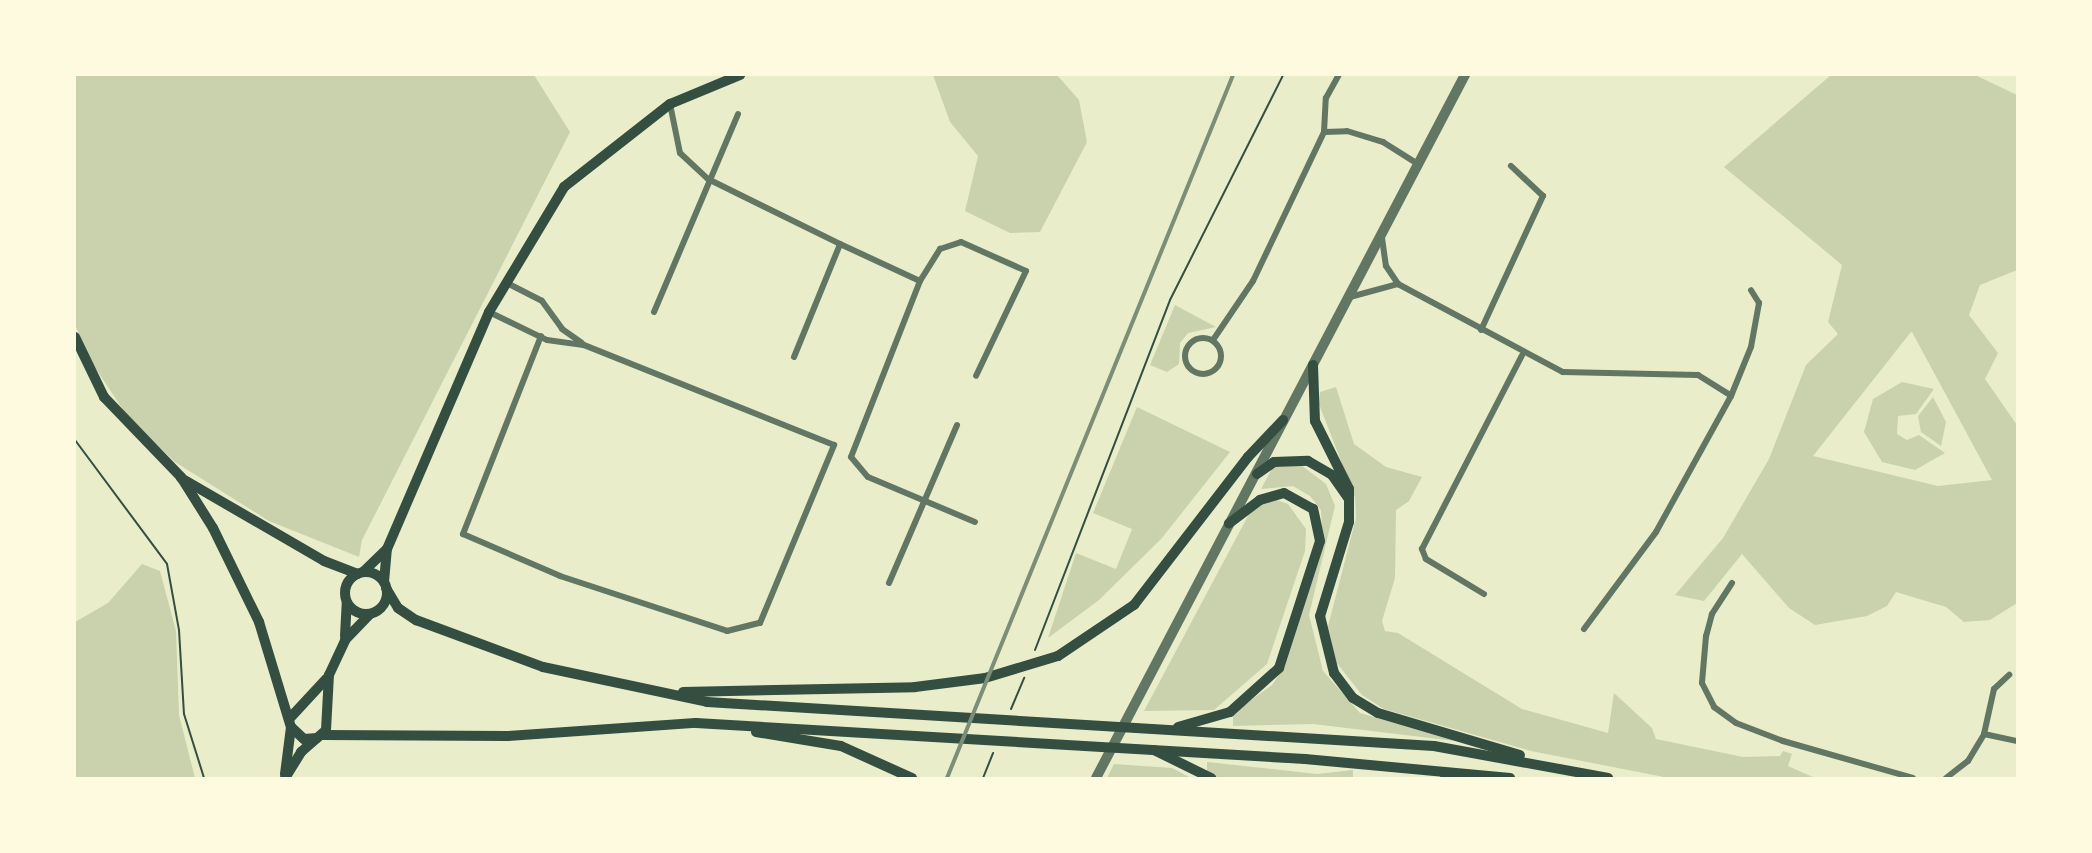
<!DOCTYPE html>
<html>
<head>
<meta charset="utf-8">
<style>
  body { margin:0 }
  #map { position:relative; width:2092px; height:853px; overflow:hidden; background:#e9edc9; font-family:Manrope,sans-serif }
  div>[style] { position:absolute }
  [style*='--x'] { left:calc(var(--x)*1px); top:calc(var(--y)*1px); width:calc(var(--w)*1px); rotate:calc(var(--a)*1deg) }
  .green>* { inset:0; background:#cad2ad }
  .path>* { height:2px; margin:-1px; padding:0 1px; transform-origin:1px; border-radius:1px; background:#344e41 }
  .minor>* { height:6px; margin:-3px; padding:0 3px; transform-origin:3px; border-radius:3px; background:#617663 }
  .minor>.ring { margin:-3px; padding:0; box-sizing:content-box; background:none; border:6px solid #617663; border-radius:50% }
  .tertiary>* { height:10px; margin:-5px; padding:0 5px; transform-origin:5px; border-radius:5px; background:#617663 }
  .secondary>* { height:10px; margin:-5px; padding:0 5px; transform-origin:5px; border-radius:5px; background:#344e41 }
  .secondary>.ring { margin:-5px; padding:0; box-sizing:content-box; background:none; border:10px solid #344e41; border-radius:50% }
  .rail>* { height:4px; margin:-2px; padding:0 2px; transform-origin:2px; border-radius:2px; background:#7c8e77 }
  span { translate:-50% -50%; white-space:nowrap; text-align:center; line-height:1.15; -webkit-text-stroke:4.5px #fefae0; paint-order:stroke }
  .frame { position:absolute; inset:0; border:76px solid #fefae0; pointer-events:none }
</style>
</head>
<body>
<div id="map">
  <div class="green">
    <div style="clip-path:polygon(75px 75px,534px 75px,570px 132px,362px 540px,359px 557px,269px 521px,175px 462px,126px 414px,92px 363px,75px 325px)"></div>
    <div style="clip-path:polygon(933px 75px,1057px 75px,1079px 100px,1087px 142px,1040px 232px,1010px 233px,965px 211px,978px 156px,950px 122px)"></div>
    <div style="clip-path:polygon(evenodd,1831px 75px,1975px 75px,2017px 95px,2017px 270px,1980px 285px,1969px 315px,1998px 353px,1985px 379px,2017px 425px,2017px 603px,1990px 620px,1964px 622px,1946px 607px,1896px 592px,1887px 606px,1867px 616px,1815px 625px,1789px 608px,1742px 554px,1704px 601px,1675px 595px,1723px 538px,1769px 459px,1806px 365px,1838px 334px,1828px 322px,1842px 265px,1724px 167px,1831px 75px,1911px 332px,1912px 332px,1992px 480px,1938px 486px,1813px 456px,1911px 332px)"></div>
    <div style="clip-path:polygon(1175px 305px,1216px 327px,1188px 333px,1180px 343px,1179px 364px,1167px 372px,1150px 365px)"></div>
    <div style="clip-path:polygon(1902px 382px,1934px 389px,1916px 414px,1898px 416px,1897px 434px,1907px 440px,1919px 435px,1945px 453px,1915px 470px,1882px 462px,1864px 432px,1873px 399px)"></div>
    <div style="clip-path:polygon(1336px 387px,1354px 444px,1386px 467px,1422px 477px,1409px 501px,1396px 510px,1395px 578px,1382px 621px,1385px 631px,1398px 633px,1522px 709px,1608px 733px,1614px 693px,1652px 728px,1656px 739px,1743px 757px,1780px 756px,1783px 751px,1792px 754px,1788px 766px,1815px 778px,1669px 778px,1531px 751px,1384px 709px,1362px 695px,1336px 662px,1328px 626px,1356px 518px,1355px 497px,1319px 404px,1320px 392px)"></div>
    <div style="clip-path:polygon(1933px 397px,1946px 422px,1941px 446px,1921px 432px,1918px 416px)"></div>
    <div style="clip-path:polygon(1137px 407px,1230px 452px,1162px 538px,1099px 600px,1048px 638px,1076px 553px,1116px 569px,1132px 529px,1093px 513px)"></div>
    <div style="clip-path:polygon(1301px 465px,1326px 484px,1335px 506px,1309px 615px,1323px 671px,1360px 713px,1455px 741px,1313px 724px,1233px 726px,1233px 713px,1272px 685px,1285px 666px,1323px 545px,1321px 510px,1310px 496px,1293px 486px,1261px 489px,1273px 467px)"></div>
    <div style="clip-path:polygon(1271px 498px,1288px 504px,1306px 529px,1305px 551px,1267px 664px,1214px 710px,1144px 711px,1249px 514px)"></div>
    <div style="clip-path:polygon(142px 564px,160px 571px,176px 631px,179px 715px,195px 778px,75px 778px,75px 622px,108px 603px)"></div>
    <div style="clip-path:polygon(1207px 762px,1317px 774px,1353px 770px,1353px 778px,1217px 778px,1207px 771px)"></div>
    <div style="clip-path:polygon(1114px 764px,1172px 768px,1191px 778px,1107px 778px)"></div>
  </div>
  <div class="path">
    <div style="--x:75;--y:440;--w:154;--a:53.4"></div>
    <div style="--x:167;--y:564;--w:67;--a:79.7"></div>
    <div style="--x:179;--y:630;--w:84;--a:86.6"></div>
    <div style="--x:184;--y:714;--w:67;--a:72.6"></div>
    <div style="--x:1035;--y:650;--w:375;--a:-68.9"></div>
    <div style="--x:1170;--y:300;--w:252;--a:-63.3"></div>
    <div style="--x:1011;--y:709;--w:34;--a:-67"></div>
    <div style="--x:983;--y:778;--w:27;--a:-68"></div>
  </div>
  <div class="minor">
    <div style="--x:670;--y:104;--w:50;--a:78.5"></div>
    <div style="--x:680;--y:153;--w:38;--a:43"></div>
    <div style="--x:708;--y:179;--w:147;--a:26.2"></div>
    <div style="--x:840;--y:244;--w:88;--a:24.8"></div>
    <div style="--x:920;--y:281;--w:38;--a:-58"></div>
    <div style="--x:940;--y:249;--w:22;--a:-18"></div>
    <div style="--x:961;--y:242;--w:71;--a:24"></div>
    <div style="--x:1026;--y:271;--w:116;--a:115.5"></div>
    <div style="--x:1324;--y:132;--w:23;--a:-2"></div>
    <div style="--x:1347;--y:131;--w:38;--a:17"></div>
    <div style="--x:1383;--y:142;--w:41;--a:32.2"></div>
    <div style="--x:1382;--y:238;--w:28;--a:82"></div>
    <div style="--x:1386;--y:266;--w:22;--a:56"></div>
    <div style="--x:920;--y:281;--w:189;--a:111.4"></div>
    <div style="--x:851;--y:457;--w:26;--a:50"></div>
    <div style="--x:868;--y:477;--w:116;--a:22.8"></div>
    <div style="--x:507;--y:283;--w:39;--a:27"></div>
    <div style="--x:542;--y:301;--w:34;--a:54"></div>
    <div style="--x:562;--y:329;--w:24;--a:35"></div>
    <div style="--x:1350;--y:297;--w:50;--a:-15.2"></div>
    <div style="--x:1398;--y:284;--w:187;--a:28.1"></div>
    <div style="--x:1563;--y:372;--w:135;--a:1.3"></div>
    <div style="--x:1698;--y:375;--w:39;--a:32"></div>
    <div style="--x:489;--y:312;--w:64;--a:25.8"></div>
    <div style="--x:547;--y:340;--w:37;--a:8"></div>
    <div style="--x:654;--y:312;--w:215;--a:-67"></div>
    <div style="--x:1481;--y:330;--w:148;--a:-65.2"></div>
    <div style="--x:1543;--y:196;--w:44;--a:-136.8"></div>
    <div style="--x:541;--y:336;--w:213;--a:111.5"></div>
    <div style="--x:463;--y:534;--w:106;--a:23.4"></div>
    <div style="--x:560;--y:576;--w:176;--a:18.2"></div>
    <div style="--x:727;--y:631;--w:34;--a:-14"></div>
    <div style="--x:760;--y:623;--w:193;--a:-67.4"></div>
    <div style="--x:834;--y:445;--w:271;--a:-158.2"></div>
    <div class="ring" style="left:1185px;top:338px;width:30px;height:30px"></div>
    <div style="--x:1213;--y:340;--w:71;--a:-55.9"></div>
    <div style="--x:1253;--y:281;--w:165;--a:-64.5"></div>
    <div style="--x:1324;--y:132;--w:34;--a:-87"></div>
    <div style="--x:1326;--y:98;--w:26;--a:-61"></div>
    <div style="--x:794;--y:357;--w:122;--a:-67.8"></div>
    <div style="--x:889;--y:583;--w:172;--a:-66.7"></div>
    <div style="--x:1732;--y:583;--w:37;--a:123"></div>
    <div style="--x:1712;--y:614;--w:23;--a:105"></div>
    <div style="--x:1706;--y:636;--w:47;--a:94.9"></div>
    <div style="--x:1702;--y:683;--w:27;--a:63"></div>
    <div style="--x:1714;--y:707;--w:27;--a:36"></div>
    <div style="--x:1736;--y:723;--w:50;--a:21"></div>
    <div style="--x:1783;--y:741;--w:135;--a:15.9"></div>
    <div style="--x:1484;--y:594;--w:68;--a:-148.9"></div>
    <div style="--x:1426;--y:559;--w:11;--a:-112"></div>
    <div style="--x:1422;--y:549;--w:218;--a:-62.7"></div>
    <div style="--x:1584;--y:629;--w:121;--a:-53.4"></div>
    <div style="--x:1656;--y:532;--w:155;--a:-61.1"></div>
    <div style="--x:1731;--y:396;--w:53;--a:-67.8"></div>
    <div style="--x:1751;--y:347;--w:45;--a:-79.7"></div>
    <div style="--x:1759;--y:303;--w:15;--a:-122"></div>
    <div style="--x:1984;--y:734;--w:46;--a:-77.5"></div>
    <div style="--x:1994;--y:689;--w:21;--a:-43"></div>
    <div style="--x:1946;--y:778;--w:28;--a:-38"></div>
    <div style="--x:1968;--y:761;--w:31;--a:-59"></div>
    <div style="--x:1984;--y:734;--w:34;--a:12"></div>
  </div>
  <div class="tertiary">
    <div style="--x:1096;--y:778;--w:794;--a:-62.31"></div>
  </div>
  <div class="secondary">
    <div style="--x:75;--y:337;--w:67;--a:64.2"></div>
    <div style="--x:104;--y:397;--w:111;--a:46.1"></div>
    <div style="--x:181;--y:477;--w:60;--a:57.9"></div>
    <div style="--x:213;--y:528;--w:105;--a:63.9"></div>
    <div style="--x:259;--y:622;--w:110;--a:73.1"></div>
    <div style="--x:291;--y:727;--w:18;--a:43"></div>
    <div style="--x:304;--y:739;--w:13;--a:-4"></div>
    <div style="--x:1313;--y:365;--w:56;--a:88"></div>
    <div style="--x:1315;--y:421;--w:76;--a:63.4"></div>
    <div style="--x:1349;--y:489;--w:33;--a:90"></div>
    <div style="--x:1349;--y:522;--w:98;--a:107.1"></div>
    <div style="--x:1320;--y:616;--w:59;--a:76.2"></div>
    <div style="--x:1334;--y:673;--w:31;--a:53"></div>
    <div style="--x:1353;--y:698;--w:29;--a:31"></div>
    <div style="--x:1378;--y:713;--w:148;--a:16.5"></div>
    <div style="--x:1257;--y:474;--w:21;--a:-35"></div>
    <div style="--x:1274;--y:462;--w:34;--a:-2"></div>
    <div style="--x:1308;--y:461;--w:28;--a:30"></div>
    <div style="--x:1332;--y:475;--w:29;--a:55"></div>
    <div style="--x:181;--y:478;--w:165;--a:30.1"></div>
    <div style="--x:324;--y:561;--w:36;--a:21"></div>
    <div style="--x:363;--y:572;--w:33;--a:-44"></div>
    <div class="ring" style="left:345px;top:572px;width:32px;height:32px"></div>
    <div style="--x:384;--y:582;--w:33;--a:-85"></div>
    <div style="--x:387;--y:549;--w:258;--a:-66.7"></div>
    <div style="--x:489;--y:312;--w:146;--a:-59"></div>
    <div style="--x:564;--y:187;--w:135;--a:-38.1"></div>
    <div style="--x:670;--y:104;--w:76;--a:-22.5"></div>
    <div style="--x:386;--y:588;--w:23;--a:59"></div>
    <div style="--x:398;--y:608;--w:22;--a:34"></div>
    <div style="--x:416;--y:620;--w:135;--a:20.3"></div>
    <div style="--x:543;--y:667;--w:168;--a:12"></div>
    <div style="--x:707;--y:702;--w:728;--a:3.46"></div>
    <div style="--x:1434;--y:746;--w:177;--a:10.4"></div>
    <div style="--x:345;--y:636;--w:33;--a:-87"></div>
    <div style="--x:683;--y:692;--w:232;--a:-1.2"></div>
    <div style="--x:915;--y:687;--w:71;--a:-7.3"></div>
    <div style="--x:985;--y:678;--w:76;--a:-16.8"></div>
    <div style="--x:1058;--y:656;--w:92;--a:-33.9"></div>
    <div style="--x:1134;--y:605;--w:187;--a:-52.4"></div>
    <div style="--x:1248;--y:457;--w:51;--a:-46.6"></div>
    <div style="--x:290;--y:718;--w:54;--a:-47.2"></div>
    <div style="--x:1178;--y:727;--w:54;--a:-16.1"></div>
    <div style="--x:1230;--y:712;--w:66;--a:-41.9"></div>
    <div style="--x:1279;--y:668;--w:133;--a:-72.1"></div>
    <div style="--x:1320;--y:541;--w:33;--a:-102"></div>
    <div style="--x:1313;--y:509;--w:33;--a:-151"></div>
    <div style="--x:1284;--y:493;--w:25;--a:164"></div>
    <div style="--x:1260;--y:500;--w:39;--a:143"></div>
    <div style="--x:756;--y:732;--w:86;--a:9.4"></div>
    <div style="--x:841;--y:746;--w:78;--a:24.3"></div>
    <div style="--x:322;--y:735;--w:186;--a:0.3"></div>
    <div style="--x:508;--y:736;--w:188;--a:-4"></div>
    <div style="--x:696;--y:723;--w:610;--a:3.38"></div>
    <div style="--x:1305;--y:759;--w:206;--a:5.3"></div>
    <div style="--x:1154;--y:750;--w:64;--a:26.2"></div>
    <div style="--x:285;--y:774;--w:47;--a:-82.7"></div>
    <div style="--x:285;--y:778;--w:31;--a:-58"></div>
    <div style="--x:301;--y:752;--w:33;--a:-41"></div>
    <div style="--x:326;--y:730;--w:55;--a:-86.9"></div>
    <div style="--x:329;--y:675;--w:38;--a:-65"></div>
    <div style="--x:345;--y:640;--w:36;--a:-46"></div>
    <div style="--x:1445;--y:778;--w:25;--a:-2"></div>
  </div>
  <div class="rail">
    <div style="--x:947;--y:778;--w:759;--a:-67.86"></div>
  </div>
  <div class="frame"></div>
</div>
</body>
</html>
